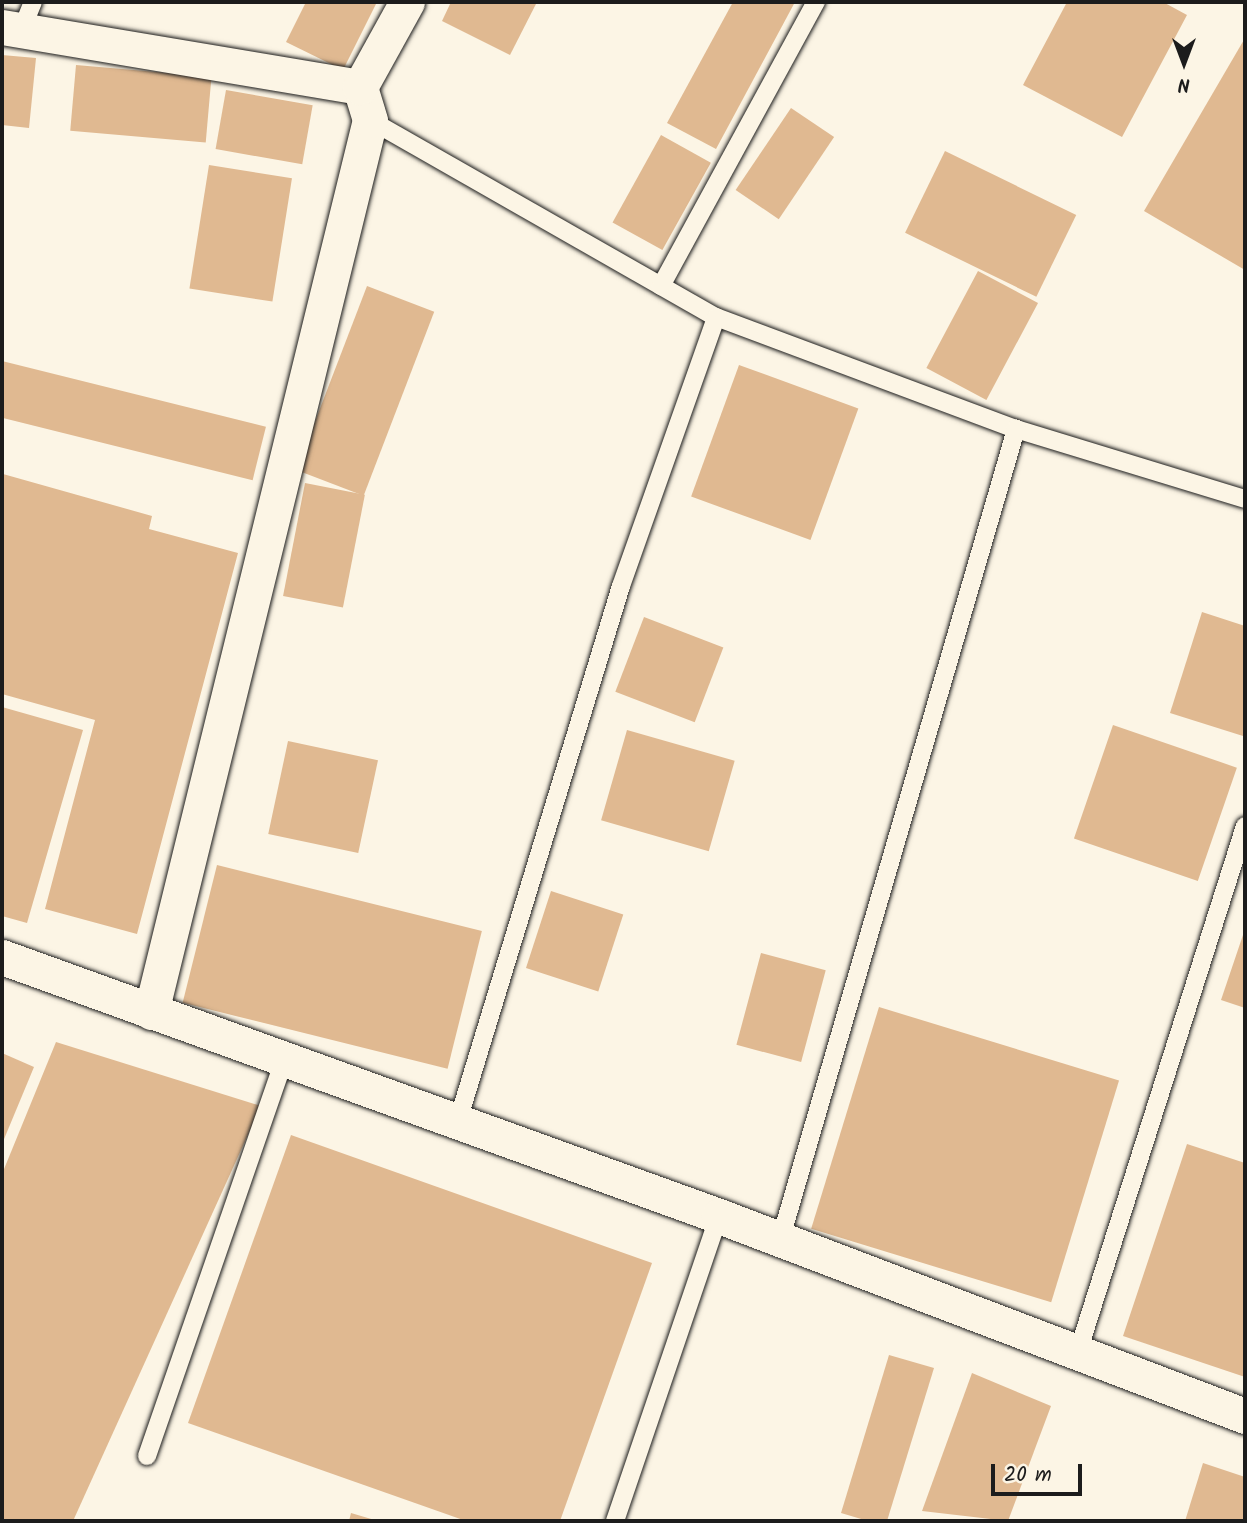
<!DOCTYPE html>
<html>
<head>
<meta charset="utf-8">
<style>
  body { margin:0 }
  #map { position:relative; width:1247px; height:1523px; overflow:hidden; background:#fcf5e5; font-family:Kalam,sans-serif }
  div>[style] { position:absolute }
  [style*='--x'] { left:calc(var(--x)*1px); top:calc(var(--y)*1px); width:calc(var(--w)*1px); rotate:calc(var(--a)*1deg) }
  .building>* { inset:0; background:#e0b991; transform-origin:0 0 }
  .roads { filter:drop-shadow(0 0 2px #1c1c1c) drop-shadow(0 0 2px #1c1c1c) }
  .service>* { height:18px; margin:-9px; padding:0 9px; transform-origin:9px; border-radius:9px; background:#fcf5e5 }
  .minor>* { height:35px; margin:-17.5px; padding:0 17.5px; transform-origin:17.5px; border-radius:17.5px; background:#fcf5e5 }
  span { translate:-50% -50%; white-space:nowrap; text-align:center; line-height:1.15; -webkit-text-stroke:5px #fcf5e5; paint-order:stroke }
  .frame { position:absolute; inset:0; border:4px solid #1c1c1c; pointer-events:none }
  .north { position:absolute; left:1149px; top:28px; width:70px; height:70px; -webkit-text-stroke:5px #fcf5e5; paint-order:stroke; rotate:180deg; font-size:19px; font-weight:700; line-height:28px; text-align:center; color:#1c1c1c }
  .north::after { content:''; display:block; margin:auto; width:24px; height:32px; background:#1c1c1c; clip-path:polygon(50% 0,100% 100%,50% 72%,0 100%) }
  .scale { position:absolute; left:991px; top:1464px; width:91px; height:32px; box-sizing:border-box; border:4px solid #1c1c1c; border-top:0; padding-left:9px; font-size:21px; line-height:24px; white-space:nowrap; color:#1c1c1c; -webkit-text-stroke:5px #fcf5e5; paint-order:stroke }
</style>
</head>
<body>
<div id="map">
  <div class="building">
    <div style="clip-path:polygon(306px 2px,377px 2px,343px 70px,286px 42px)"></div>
    <div style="clip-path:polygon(451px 2px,537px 2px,510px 55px,442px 21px)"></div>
    <div style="clip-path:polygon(733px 2px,795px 2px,716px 149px,667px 123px)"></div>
    <div style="clip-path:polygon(1067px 2px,1163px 2px,1187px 15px,1122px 137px,1023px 85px)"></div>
    <div style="clip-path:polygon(1245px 38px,1245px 270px,1144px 211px)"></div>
    <div style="clip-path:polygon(2px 55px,36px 58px,29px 128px,2px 125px)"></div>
    <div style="left:76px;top:65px;width:136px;height:66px;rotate:5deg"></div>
    <div style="left:226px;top:90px;width:88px;height:60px;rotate:10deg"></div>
    <div style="left:791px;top:108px;width:52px;height:99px;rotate:34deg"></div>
    <div style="left:661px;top:135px;width:57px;height:100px;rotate:29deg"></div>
    <div style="left:945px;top:151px;width:146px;height:91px;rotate:26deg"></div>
    <div style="left:209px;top:165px;width:84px;height:125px;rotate:9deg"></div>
    <div style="left:978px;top:271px;width:68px;height:110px;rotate:28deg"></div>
    <div style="left:367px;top:286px;width:72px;height:197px;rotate:21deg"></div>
    <div style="left:2px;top:361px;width:272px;height:55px;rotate:14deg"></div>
    <div style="left:739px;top:365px;width:127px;height:140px;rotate:20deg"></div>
    <div style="clip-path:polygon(3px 474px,152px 516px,149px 529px,238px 553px,137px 934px,45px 909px,95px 720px,2px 694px)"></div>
    <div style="left:305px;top:483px;width:61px;height:115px;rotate:11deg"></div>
    <div style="clip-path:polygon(1202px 612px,1245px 626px,1243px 736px,1170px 713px)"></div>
    <div style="left:644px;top:617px;width:85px;height:80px;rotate:21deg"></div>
    <div style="clip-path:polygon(2px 707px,83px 730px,27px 923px,2px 916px)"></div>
    <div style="left:1113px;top:725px;width:131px;height:120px;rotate:19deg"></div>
    <div style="left:627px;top:730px;width:112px;height:94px;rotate:16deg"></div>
    <div style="left:288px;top:741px;width:92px;height:95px;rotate:12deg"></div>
    <div style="left:217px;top:865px;width:273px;height:142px;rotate:14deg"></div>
    <div style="left:551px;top:891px;width:76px;height:81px;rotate:18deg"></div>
    <div style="clip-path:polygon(1245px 929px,1245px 1008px,1221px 1000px)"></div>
    <div style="left:761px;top:953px;width:67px;height:95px;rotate:15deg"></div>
    <div style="left:879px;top:1007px;width:251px;height:232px;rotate:17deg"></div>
    <div style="clip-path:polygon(56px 1042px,261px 1106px,73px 1521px,2px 1521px,2px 1174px)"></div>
    <div style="clip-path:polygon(2px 1053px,34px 1067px,2px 1144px)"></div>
    <div style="clip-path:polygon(291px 1135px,652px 1263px,560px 1521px,466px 1521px,188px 1423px)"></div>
    <div style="clip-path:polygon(1187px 1144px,1245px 1163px,1245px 1377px,1123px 1336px)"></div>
    <div style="clip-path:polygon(889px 1355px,934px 1368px,887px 1521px,868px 1521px,841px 1513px)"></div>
    <div style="clip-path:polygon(972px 1373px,1051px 1406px,1008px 1521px,922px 1511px)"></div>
    <div style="clip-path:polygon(1203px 1463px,1245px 1477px,1245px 1521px,1185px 1521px)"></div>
    <div style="clip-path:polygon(351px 1513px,378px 1521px,349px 1521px)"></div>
  </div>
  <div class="roads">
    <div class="service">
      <div style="--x:22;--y:29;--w:29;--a:-68"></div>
      <div style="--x:370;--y:120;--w:398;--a:29.7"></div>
      <div style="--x:716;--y:317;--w:320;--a:20.5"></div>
      <div style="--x:1016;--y:429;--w:239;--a:17"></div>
      <div style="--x:661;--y:286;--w:324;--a:-61.4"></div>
      <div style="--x:457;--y:1124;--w:562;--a:-73.05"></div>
      <div style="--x:621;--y:586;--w:285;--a:-70.5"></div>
      <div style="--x:780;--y:1241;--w:846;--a:-73.79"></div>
      <div style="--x:1077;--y:1355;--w:555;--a:-72.38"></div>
      <div style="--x:147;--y:1456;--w:418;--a:-70.9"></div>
      <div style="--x:615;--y:1521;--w:322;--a:-71.2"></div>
    </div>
    <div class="minor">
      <div style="--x:2;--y:27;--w:363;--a:9.5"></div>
      <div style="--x:2;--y:957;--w:762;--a:19.86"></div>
      <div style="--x:719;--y:1216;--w:563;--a:20.82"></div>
      <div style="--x:151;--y:1012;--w:918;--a:-76.21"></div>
      <div style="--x:370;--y:120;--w:34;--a:-107"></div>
      <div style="--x:360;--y:87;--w:97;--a:-61.1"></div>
    </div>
  </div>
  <div class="frame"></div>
  <div class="north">N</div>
  <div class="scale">20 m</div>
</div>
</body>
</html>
